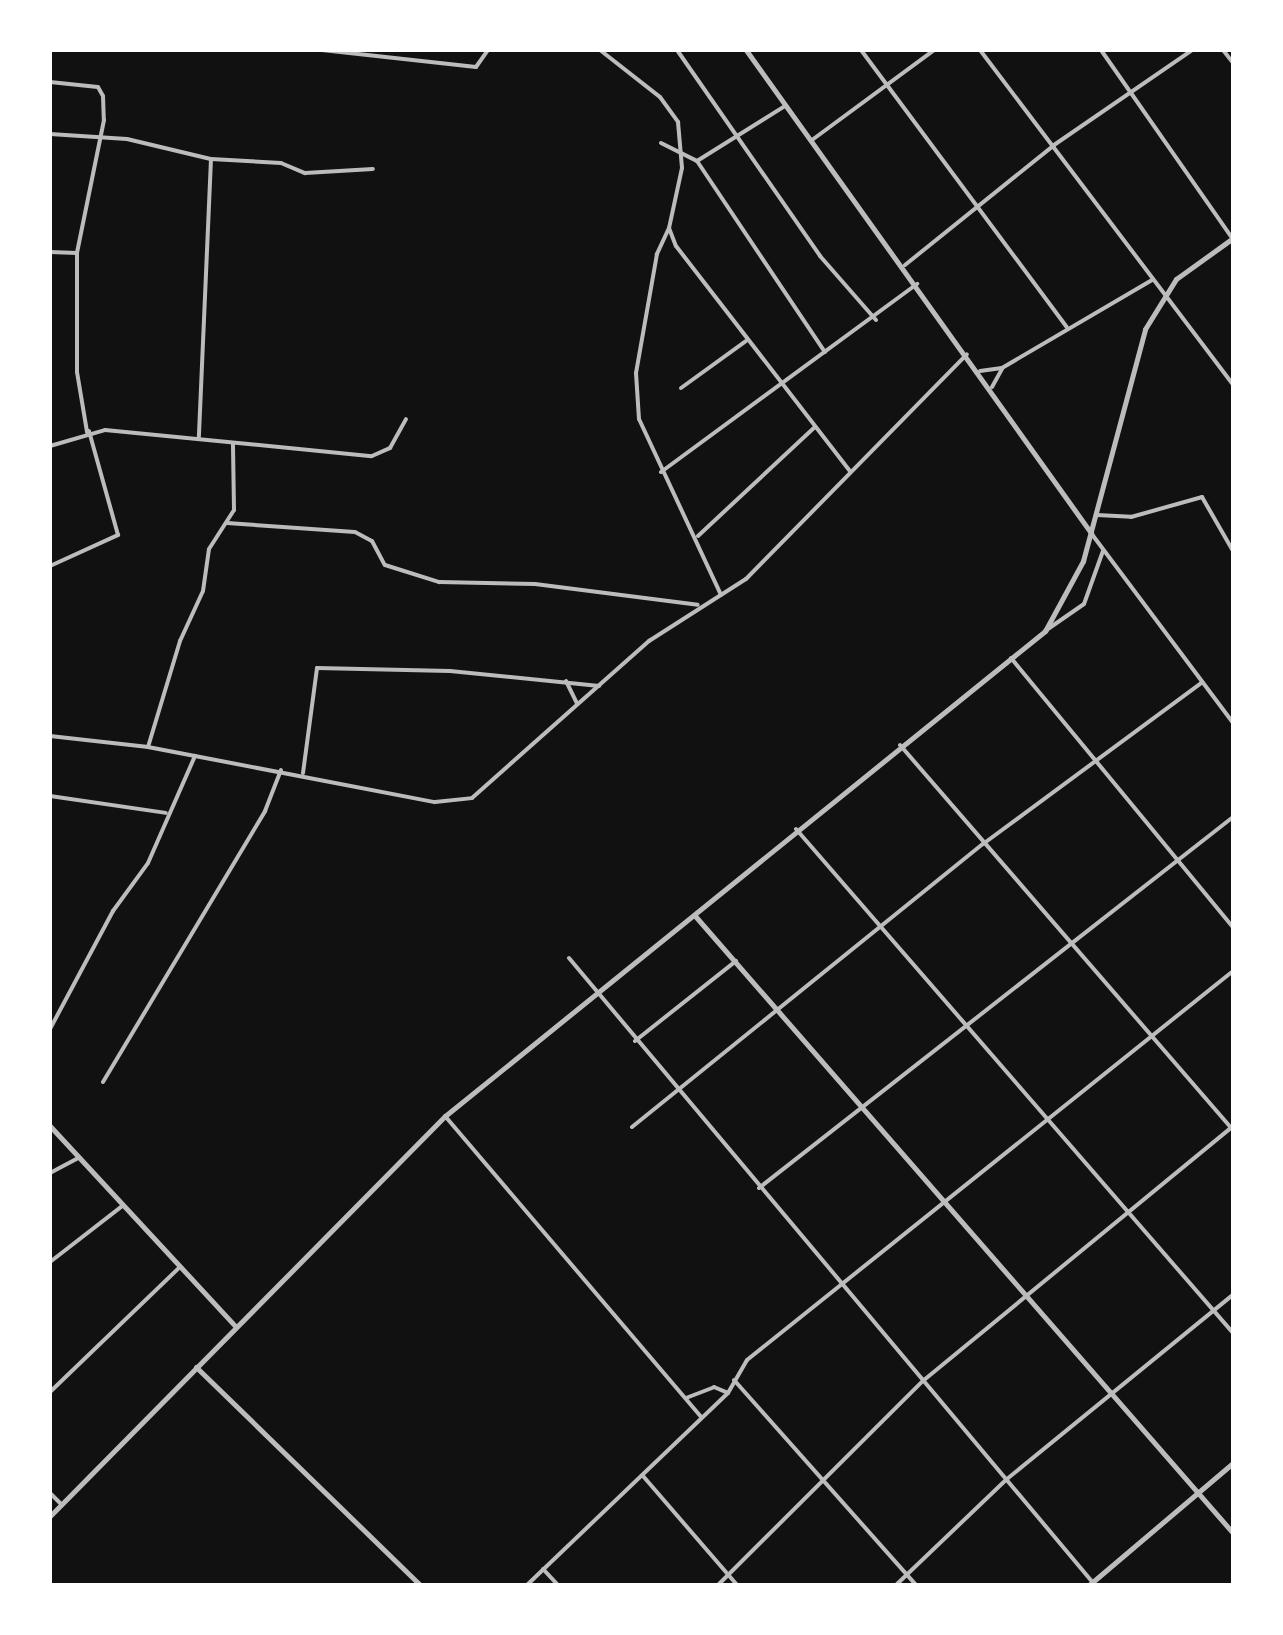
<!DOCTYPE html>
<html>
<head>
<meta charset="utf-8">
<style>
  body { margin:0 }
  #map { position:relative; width:1283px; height:1635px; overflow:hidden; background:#111; font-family:Poppins,sans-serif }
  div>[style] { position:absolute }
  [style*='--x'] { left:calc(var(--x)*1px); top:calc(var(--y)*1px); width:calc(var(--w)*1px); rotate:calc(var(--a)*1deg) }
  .minor>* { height:4px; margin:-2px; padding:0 2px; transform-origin:2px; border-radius:2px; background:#bcbcbc }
  .tertiary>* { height:5px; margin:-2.5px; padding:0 2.5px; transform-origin:2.5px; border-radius:2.5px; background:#bcbcbc }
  span { translate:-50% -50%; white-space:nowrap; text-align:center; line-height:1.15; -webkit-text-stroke:9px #fff; paint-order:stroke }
  .frame { position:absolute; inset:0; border:52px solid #fff; pointer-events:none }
</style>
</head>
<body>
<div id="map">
  <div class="minor">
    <div style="--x:101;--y:50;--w:16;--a:0"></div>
    <div style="--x:322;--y:50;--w:155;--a:6.3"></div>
    <div style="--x:476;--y:67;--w:21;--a:-55"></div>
    <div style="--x:600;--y:50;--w:76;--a:38.1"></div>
    <div style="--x:660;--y:97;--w:31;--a:54"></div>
    <div style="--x:678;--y:122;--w:46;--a:85"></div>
    <div style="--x:682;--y:168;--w:61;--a:102.2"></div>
    <div style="--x:669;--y:228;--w:19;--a:69"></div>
    <div style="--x:676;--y:246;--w:284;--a:52.3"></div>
    <div style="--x:677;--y:50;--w:251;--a:55.2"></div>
    <div style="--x:820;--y:256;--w:85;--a:48.8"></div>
    <div style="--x:861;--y:50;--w:345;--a:53.4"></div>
    <div style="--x:980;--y:50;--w:419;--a:52.9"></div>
    <div style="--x:1101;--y:50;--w:229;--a:55.1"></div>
    <div style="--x:1223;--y:50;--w:16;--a:52"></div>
    <div style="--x:50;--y:82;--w:48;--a:5.9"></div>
    <div style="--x:98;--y:87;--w:10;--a:61"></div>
    <div style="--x:103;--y:96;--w:24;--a:88"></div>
    <div style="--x:104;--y:120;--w:136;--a:101.5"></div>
    <div style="--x:77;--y:253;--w:119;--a:90"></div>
    <div style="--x:77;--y:372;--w:61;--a:80.5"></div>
    <div style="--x:50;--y:134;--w:77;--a:3.7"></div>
    <div style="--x:127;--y:139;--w:86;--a:13.4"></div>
    <div style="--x:211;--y:159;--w:278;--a:92.5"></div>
    <div style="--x:812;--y:140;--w:152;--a:-36.4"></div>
    <div style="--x:661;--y:143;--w:40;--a:26.6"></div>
    <div style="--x:697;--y:161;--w:104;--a:-32"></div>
    <div style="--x:211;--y:159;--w:70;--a:3.3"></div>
    <div style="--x:281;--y:163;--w:26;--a:23"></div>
    <div style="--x:305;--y:173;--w:68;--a:-3.4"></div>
    <div style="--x:697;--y:161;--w:230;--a:56.2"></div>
    <div style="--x:669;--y:228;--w:29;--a:115"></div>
    <div style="--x:657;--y:254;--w:121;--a:100"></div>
    <div style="--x:636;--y:373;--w:46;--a:86.3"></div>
    <div style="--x:639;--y:419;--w:194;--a:65"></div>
    <div style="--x:50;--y:252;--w:27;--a:2"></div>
    <div style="--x:905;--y:265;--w:191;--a:-38.8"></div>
    <div style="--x:1054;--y:145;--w:168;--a:-34.5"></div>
    <div style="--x:980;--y:371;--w:22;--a:-8"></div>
    <div style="--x:1002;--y:368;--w:174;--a:-30.4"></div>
    <div style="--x:992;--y:387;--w:21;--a:-61"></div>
    <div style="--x:681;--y:388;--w:80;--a:-35.9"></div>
    <div style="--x:50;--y:446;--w:57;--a:-16.2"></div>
    <div style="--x:105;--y:430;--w:268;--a:5.6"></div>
    <div style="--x:372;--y:456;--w:20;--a:-24"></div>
    <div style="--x:390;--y:448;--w:33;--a:-61"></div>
    <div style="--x:661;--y:472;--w:318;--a:-36.3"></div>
    <div style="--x:1097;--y:515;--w:34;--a:3"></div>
    <div style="--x:1131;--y:517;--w:74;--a:-15.7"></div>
    <div style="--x:1202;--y:497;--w:62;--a:60.1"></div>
    <div style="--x:227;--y:523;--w:128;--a:4"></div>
    <div style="--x:355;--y:532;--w:19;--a:28"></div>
    <div style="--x:372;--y:541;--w:27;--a:62"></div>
    <div style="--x:385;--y:565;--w:57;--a:17.5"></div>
    <div style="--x:439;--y:582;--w:96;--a:1.2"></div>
    <div style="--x:535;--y:584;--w:164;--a:7.3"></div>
    <div style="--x:1091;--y:533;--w:237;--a:53.2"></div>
    <div style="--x:698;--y:536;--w:158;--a:-43"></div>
    <div style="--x:50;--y:566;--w:75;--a:-24.5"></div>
    <div style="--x:118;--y:535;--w:108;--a:-105.6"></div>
    <div style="--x:1045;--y:631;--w:47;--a:-34.7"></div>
    <div style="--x:1084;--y:604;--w:56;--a:-70.3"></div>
    <div style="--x:1011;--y:658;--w:349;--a:50.5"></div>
    <div style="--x:566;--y:681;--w:25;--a:64"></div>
    <div style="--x:50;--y:736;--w:99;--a:6.4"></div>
    <div style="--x:900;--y:745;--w:509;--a:49.14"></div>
    <div style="--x:195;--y:756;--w:48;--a:-169.2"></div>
    <div style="--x:148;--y:747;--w:111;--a:-73.2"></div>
    <div style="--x:180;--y:641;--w:55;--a:-65.3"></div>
    <div style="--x:203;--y:591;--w:42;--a:-81.9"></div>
    <div style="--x:209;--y:549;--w:46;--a:-57.3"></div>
    <div style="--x:234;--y:510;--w:67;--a:-90.9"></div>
    <div style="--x:303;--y:773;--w:106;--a:-82.4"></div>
    <div style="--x:317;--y:668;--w:133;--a:1.3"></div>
    <div style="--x:450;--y:671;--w:150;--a:5.7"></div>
    <div style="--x:50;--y:796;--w:117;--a:8.3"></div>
    <div style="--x:796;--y:829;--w:667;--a:49.07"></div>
    <div style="--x:569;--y:958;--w:818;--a:50.01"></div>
    <div style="--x:50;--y:1029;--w:134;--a:-61.9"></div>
    <div style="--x:113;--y:911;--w:59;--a:-53.9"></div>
    <div style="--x:148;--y:863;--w:117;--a:-66.3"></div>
    <div style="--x:195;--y:756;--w:244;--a:10.9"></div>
    <div style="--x:435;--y:802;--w:37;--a:-6"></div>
    <div style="--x:472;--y:798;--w:237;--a:-41.6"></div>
    <div style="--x:649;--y:641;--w:115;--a:-32.6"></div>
    <div style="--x:746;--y:579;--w:315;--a:-45.5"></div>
    <div style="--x:635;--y:1041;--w:129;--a:-38.4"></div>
    <div style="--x:103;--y:1082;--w:316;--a:-59.1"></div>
    <div style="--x:265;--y:811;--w:44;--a:-68.7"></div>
    <div style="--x:445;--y:1116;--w:395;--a:49.6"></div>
    <div style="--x:632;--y:1127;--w:451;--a:-38.9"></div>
    <div style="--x:983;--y:844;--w:271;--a:-36.4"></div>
    <div style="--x:50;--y:1173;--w:32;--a:-28"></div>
    <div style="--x:759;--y:1188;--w:602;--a:-38.05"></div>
    <div style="--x:50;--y:1262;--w:90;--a:-37.8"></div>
    <div style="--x:734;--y:1380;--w:274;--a:48.4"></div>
    <div style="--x:50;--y:1392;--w:179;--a:-43.9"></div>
    <div style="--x:686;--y:1398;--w:30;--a:-21"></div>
    <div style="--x:714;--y:1387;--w:15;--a:23"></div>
    <div style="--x:643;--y:1476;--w:144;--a:49.2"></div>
    <div style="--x:50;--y:1493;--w:17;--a:45"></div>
    <div style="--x:543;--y:1569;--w:22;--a:47"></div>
    <div style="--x:527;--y:1585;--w:278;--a:-43.7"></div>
    <div style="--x:728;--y:1393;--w:38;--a:-60"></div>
    <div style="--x:747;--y:1360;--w:623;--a:-38.67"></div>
    <div style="--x:718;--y:1585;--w:291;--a:-44.9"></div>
    <div style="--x:924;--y:1380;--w:400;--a:-39.4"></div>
    <div style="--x:896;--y:1585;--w:153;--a:-43.7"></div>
    <div style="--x:1007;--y:1479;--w:291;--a:-39.2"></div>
  </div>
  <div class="tertiary">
    <div style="--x:746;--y:50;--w:594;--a:54.46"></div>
    <div style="--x:696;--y:917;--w:817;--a:48.92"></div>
    <div style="--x:50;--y:1126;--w:272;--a:47.2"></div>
    <div style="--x:196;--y:1367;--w:313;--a:44.2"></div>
    <div style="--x:50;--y:1516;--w:562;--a:-45.36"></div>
    <div style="--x:445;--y:1116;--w:772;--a:-38.95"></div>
    <div style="--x:1045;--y:631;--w:80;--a:-61.5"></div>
    <div style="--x:1083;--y:561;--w:240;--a:-75"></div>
    <div style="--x:1145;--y:329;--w:59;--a:-58.2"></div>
    <div style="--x:1176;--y:279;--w:70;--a:-35.7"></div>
    <div style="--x:1089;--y:1585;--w:189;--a:-40.3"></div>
  </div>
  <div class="frame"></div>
</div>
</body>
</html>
